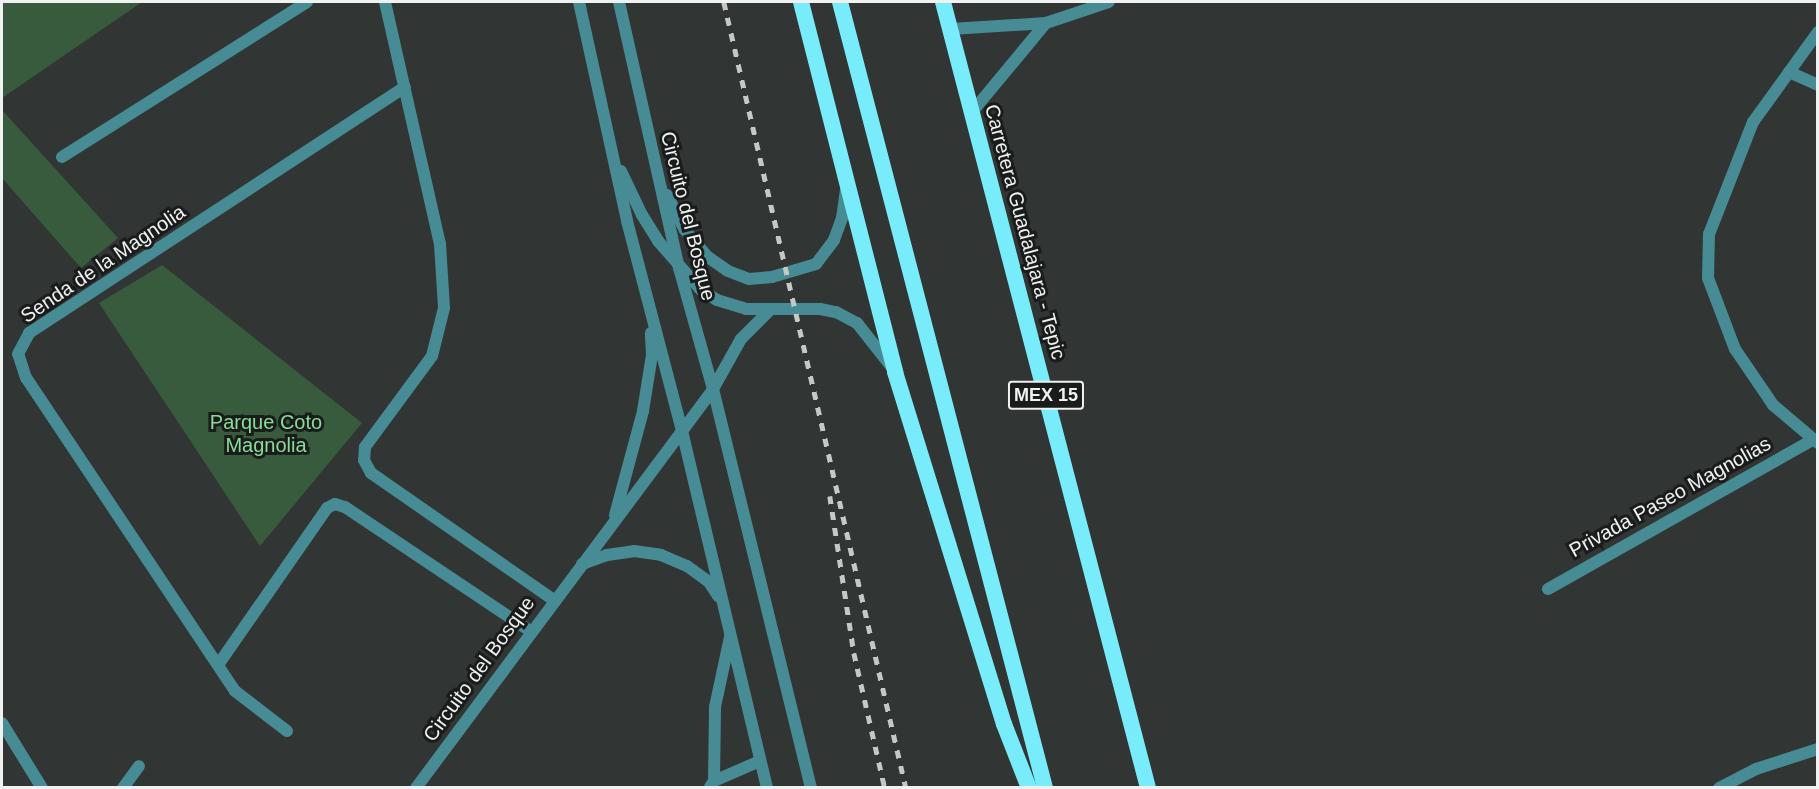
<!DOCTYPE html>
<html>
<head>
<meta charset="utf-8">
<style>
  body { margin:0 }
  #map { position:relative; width:1819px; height:789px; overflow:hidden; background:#313534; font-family:Arial,sans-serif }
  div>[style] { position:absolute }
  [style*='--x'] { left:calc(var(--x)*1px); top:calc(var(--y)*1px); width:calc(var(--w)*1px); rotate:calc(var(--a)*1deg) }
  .green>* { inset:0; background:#385b3e }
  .minor>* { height:12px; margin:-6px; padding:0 6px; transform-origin:6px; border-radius:6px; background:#478b95 }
  .trunk>* { height:16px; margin:-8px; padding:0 8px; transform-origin:8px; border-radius:8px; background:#78ecfa }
  .rail>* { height:4.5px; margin-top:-2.25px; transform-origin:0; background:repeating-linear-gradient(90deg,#c5c8c7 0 8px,transparent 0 16px) }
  span { translate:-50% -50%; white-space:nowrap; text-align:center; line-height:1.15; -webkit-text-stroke:6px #1a1c1c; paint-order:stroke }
  .shield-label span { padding:2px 4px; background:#1a1c1c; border:2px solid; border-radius:4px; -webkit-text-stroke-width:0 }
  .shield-label { font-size:18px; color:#eff2f1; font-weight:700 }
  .street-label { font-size:20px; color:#eff2f1 }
  .park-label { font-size:20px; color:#89dc96 }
  .frame { position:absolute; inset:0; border:3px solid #eff2f1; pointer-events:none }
</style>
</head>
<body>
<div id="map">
  <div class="green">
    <div style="clip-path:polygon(2px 2px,142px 2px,2px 98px)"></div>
    <div style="clip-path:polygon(2px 110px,118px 238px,81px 268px,2px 178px)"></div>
    <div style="clip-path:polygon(162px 265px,362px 423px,260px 546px,99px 303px)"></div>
  </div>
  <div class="minor">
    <div style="--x:385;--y:2;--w:248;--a:77.2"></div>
    <div style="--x:440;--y:244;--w:64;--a:86.4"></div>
    <div style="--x:444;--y:308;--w:49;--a:104"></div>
    <div style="--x:432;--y:356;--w:113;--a:126.4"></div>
    <div style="--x:365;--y:447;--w:13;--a:94"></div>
    <div style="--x:364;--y:460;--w:15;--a:62"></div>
    <div style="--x:371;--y:473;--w:223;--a:34.8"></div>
    <div style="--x:579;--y:2;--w:224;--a:77.6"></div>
    <div style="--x:627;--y:221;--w:217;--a:75.3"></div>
    <div style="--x:682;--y:431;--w:367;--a:76.6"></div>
    <div style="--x:619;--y:2;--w:273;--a:77.3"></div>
    <div style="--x:679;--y:268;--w:126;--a:74.3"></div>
    <div style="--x:713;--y:389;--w:411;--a:76.2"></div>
    <div style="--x:951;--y:29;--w:95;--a:-3.6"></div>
    <div style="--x:1046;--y:23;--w:66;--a:-18.4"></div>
    <div style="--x:1818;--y:32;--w:111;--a:125.8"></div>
    <div style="--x:1753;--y:122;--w:120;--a:111.4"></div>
    <div style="--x:1709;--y:234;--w:44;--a:91.3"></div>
    <div style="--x:1708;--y:278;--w:76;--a:69.2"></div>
    <div style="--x:1735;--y:349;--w:68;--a:55.8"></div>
    <div style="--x:1773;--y:405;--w:59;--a:40.2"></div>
    <div style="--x:1789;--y:72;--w:32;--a:24"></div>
    <div style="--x:972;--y:112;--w:116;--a:-50.3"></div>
    <div style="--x:62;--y:157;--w:290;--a:-32.3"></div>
    <div style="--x:621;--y:171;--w:49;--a:64.5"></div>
    <div style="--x:642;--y:215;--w:31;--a:58"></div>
    <div style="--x:658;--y:241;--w:64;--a:48.8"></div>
    <div style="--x:700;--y:289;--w:20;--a:33"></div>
    <div style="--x:717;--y:300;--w:30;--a:17"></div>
    <div style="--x:746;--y:309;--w:74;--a:0"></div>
    <div style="--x:820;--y:309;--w:16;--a:11"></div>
    <div style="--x:836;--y:312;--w:24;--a:28"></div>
    <div style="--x:857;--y:323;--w:55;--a:51.7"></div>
    <div style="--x:667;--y:195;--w:39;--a:63"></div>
    <div style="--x:685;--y:230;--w:35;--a:50"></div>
    <div style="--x:708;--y:257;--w:24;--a:35"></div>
    <div style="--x:728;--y:271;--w:22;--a:21"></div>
    <div style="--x:749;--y:279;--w:23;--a:-5"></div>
    <div style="--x:772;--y:277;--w:46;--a:-16.5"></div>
    <div style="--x:816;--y:264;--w:30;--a:-53"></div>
    <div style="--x:834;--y:240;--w:23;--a:-70"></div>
    <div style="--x:842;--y:218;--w:27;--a:-82"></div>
    <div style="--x:615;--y:515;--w:108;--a:-74.9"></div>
    <div style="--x:643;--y:411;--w:57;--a:-80.9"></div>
    <div style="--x:652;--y:355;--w:22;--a:-93"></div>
    <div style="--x:582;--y:564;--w:27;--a:-20"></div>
    <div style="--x:607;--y:555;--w:27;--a:-8"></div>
    <div style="--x:634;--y:551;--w:27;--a:8"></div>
    <div style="--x:661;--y:555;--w:28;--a:23"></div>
    <div style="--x:687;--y:566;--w:27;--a:36"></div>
    <div style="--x:709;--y:582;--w:17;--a:57"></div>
    <div style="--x:1548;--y:589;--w:303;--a:-29.4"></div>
    <div style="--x:218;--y:665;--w:191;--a:-55.2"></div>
    <div style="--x:327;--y:508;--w:9;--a:-27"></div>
    <div style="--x:335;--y:504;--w:10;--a:17"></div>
    <div style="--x:345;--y:507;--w:223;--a:33.8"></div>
    <div style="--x:2;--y:723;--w:76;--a:58.4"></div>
    <div style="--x:287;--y:731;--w:66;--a:-142.4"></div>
    <div style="--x:235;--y:691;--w:376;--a:-123.7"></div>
    <div style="--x:26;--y:378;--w:25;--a:-108"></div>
    <div style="--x:18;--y:354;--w:24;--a:-62"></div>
    <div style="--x:29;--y:333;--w:449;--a:-33.2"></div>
    <div style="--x:714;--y:781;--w:74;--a:-89.2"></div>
    <div style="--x:715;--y:707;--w:72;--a:-77.9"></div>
    <div style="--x:710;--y:787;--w:7;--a:-56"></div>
    <div style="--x:714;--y:781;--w:50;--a:-23.5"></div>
    <div style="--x:123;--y:788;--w:27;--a:-54"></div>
    <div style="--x:416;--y:788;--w:497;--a:-53.3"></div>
    <div style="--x:713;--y:389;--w:57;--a:-60.8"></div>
    <div style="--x:741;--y:339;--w:41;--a:-45"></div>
    <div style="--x:1719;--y:788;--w:42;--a:-27.2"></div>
    <div style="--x:1756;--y:769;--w:65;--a:-17.9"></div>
  </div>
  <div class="trunk">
    <div style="--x:801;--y:2;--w:382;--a:75.7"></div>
    <div style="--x:895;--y:372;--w:368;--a:72.8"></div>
    <div style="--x:1004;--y:724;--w:69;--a:68.7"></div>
    <div style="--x:840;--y:2;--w:812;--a:75.38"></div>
    <div style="--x:943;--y:2;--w:812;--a:75.38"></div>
  </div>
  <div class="rail">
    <div style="--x:724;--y:2;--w:807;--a:76.96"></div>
    <div style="--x:830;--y:496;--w:159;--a:81.3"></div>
    <div style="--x:854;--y:653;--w:139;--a:77.1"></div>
  </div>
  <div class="shield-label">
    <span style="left:1046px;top:395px">MEX 15</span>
  </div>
  <div class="street-label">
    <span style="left:688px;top:216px;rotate:76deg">Circuito del Bosque</span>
    <span style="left:1025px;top:232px;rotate:75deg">Carretera Guadalajara - Tepic</span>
    <span style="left:103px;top:264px;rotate:-34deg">Senda de la Magnolia</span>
    <span style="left:1670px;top:497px;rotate:-29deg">Privada Paseo Magnolias</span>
    <span style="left:479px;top:669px;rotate:-54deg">Circuito del Bosque</span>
  </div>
  <div class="park-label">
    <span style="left:266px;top:434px">Parque Coto<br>Magnolia</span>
  </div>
  <div class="frame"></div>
</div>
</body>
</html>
